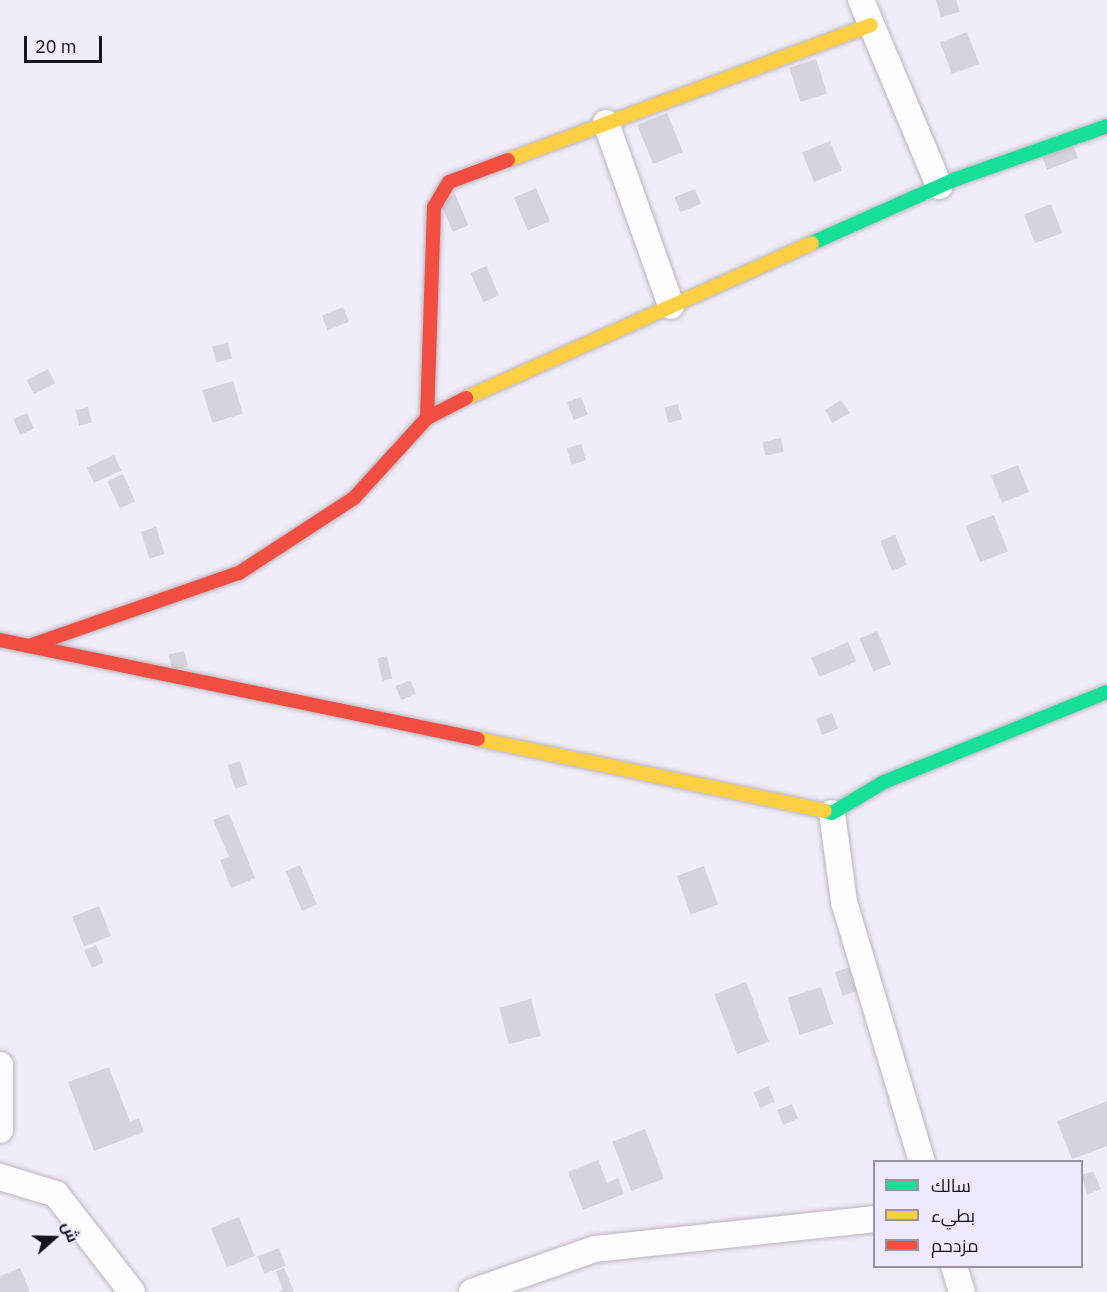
<!DOCTYPE html>
<html>
<head>
<meta charset="utf-8">
<style>
  body { margin:0 }
  #map { position:relative; width:1107px; height:1292px; overflow:hidden; background:#f1ecf7; font-family:"IBM Plex Sans",Cairo,sans-serif }
  div>[style] { position:absolute }
  [style*='--x'] { left:calc(var(--x)*1px); top:calc(var(--y)*1px); width:calc(var(--w)*1px); rotate:calc(var(--a)*1deg) }
  .building>* { inset:0; background:#d8d2dc; transform-origin:0 0 }
  .roads { filter:drop-shadow(0 0 2px #b9b4bf) drop-shadow(0 0 2px #b9b4bf) }
  .street>* { height:26px; margin:-13px; padding:0 13px; transform-origin:13px; border-radius:13px; background:#fdfcfe }
  .fast>* { height:14px; margin:-7px; padding:0 7px; transform-origin:7px; border-radius:7px; background:#16e098 }
  .slow>* { height:14px; margin:-7px; padding:0 7px; transform-origin:7px; border-radius:7px; background:#ffcf43 }
  .jam>* { height:14px; margin:-7px; padding:0 7px; transform-origin:7px; border-radius:7px; background:#f24e42 }
  span { translate:-50% -50%; white-space:nowrap; text-align:center; line-height:1.15; -webkit-text-stroke:5px #f0e8fc; paint-order:stroke }
  .legend { position:absolute; left:873px; top:1160px; width:210px; height:108px; box-sizing:border-box; background:#f0e8fc; border:2px solid #9a93a3; margin:0; padding:8px 10px; list-style:none; font-size:18px; color:#18131e }
  .legend li { display:flex; align-items:center; gap:12px; height:30px }
  .legend b { width:30px; border:2px solid #9a93a3 }
  .north { position:absolute; left:24px; top:1208px; width:60px; height:60px; -webkit-text-stroke:4px #f0e8fc; paint-order:stroke; rotate:70deg; font-size:16px; font-weight:700; line-height:24px; text-align:center; color:#18131e }
  .north::after { content:''; display:block; margin:auto; width:21px; height:27px; background:#18131e; clip-path:polygon(50% 0,100% 100%,50% 72%,0 100%) }
  .scale { position:absolute; left:24px; top:36px; width:78px; height:27px; box-sizing:border-box; border:3px solid #18131e; border-top:0; padding-left:8px; font-size:18px; line-height:21px; white-space:nowrap; color:#18131e; -webkit-text-stroke:4px #f0e8fc; paint-order:stroke }
</style>
</head>
<body>
<div id="map">
  <div class="building">
    <div style="clip-path:polygon(936px 0,956px 0,960px 12px,941px 17px)"></div>
    <div style="left:967px;top:32px;width:34px;height:29px;rotate:69deg"></div>
    <div style="left:816px;top:59px;width:36px;height:28px;rotate:72deg"></div>
    <div style="left:667px;top:113px;width:42px;height:32px;rotate:68deg"></div>
    <div style="left:830px;top:141px;width:32px;height:30px;rotate:68deg"></div>
    <div style="left:1073px;top:145px;width:14px;height:33px;rotate:69deg"></div>
    <div style="left:536px;top:188px;width:36px;height:24px;rotate:67deg"></div>
    <div style="left:695px;top:189px;width:16px;height:22px;rotate:68deg"></div>
    <div style="left:455px;top:194px;width:34px;height:17px;rotate:67deg"></div>
    <div style="left:1051px;top:204px;width:31px;height:29px;rotate:69deg"></div>
    <div style="left:486px;top:266px;width:32px;height:17px;rotate:66deg"></div>
    <div style="left:343px;top:307px;width:16px;height:23px;rotate:68deg"></div>
    <div style="left:228px;top:343px;width:16px;height:16px;rotate:76deg"></div>
    <div style="left:48px;top:369px;width:16px;height:24px;rotate:63deg"></div>
    <div style="left:233px;top:381px;width:34px;height:32px;rotate:73deg"></div>
    <div style="left:581px;top:397px;width:19px;height:15px;rotate:69deg"></div>
    <div style="clip-path:polygon(841px 400px,850px 413px,832px 423px,825px 410px)"></div>
    <div style="left:678px;top:404px;width:16px;height:14px;rotate:75deg"></div>
    <div style="left:88px;top:407px;width:16px;height:13px;rotate:76deg"></div>
    <div style="left:27px;top:413px;width:17px;height:15px;rotate:66deg"></div>
    <div style="left:781px;top:438px;width:14px;height:19px;rotate:78deg"></div>
    <div style="left:581px;top:444px;width:17px;height:15px;rotate:73deg"></div>
    <div style="left:114px;top:455px;width:17px;height:30px;rotate:65deg"></div>
    <div style="left:1018px;top:465px;width:29px;height:29px;rotate:68deg"></div>
    <div style="left:123px;top:474px;width:30px;height:17px;rotate:66deg"></div>
    <div style="left:994px;top:515px;width:39px;height:30px;rotate:69deg"></div>
    <div style="left:156px;top:527px;width:28px;height:16px;rotate:72deg"></div>
    <div style="left:895px;top:535px;width:32px;height:16px;rotate:68deg"></div>
    <div style="left:877px;top:631px;width:36px;height:19px;rotate:67deg"></div>
    <div style="left:848px;top:642px;width:21px;height:40px;rotate:67deg"></div>
    <div style="left:184px;top:651px;width:16px;height:16px;rotate:76deg"></div>
    <div style="left:387px;top:656px;width:23px;height:10px;rotate:77deg"></div>
    <div style="left:410px;top:680px;width:15px;height:16px;rotate:67deg"></div>
    <div style="left:832px;top:713px;width:17px;height:17px;rotate:69deg"></div>
    <div style="left:240px;top:761px;width:25px;height:13px;rotate:72deg"></div>
    <div style="clip-path:polygon(229px 814px,255px 878px,231px 888px,220px 860px,229px 857px,213px 820px)"></div>
    <div style="left:300px;top:865px;width:43px;height:16px;rotate:67deg"></div>
    <div style="left:704px;top:866px;width:41px;height:29px;rotate:70deg"></div>
    <div style="left:99px;top:906px;width:32px;height:29px;rotate:68deg"></div>
    <div style="left:96px;top:945px;width:19px;height:13px;rotate:65deg"></div>
    <div style="left:850px;top:967px;width:25px;height:16px;rotate:72deg"></div>
    <div style="left:746px;top:982px;width:64px;height:34px;rotate:69deg"></div>
    <div style="left:821px;top:987px;width:39px;height:35px;rotate:72deg"></div>
    <div style="left:531px;top:999px;width:38px;height:33px;rotate:75deg"></div>
    <div style="clip-path:polygon(109px 1067px,130px 1122px,139px 1118px,144px 1132px,94px 1151px,68px 1082px)"></div>
    <div style="left:768px;top:1086px;width:17px;height:16px;rotate:66deg"></div>
    <div style="clip-path:polygon(1107px 1101px,1107px 1146px,1072px 1159px,1057px 1121px)"></div>
    <div style="left:792px;top:1104px;width:16px;height:16px;rotate:68deg"></div>
    <div style="left:645px;top:1129px;width:53px;height:35px;rotate:69deg"></div>
    <div style="clip-path:polygon(598px 1160px,607px 1183px,618px 1178px,624px 1194px,583px 1210px,568px 1172px)"></div>
    <div style="clip-path:polygon(1093px 1171px,1101px 1189px,1087px 1195px,1082px 1175px)"></div>
    <div style="left:239px;top:1217px;width:42px;height:30px;rotate:68deg"></div>
    <div style="left:279px;top:1248px;width:19px;height:23px;rotate:69deg"></div>
    <div style="clip-path:polygon(20px 1268px,30px 1292px,0 1292px,0 1276px)"></div>
    <div style="clip-path:polygon(284px 1268px,294px 1292px,278px 1292px,283px 1290px,276px 1271px)"></div>
  </div>
  <div class="roads">
    <div class="street">
      <div style="--x:861;--y:0;--w:202;--a:67.2"></div>
      <div style="--x:606;--y:123;--w:194;--a:70.4"></div>
      <div style="--x:832;--y:813;--w:90;--a:82.3"></div>
      <div style="--x:844;--y:902;--w:271;--a:73.3"></div>
      <div style="--x:0;--y:1065;--w:65;--a:90"></div>
      <div style="--x:0;--y:1177;--w:59;--a:16.9"></div>
      <div style="--x:56;--y:1194;--w:124;--a:52.2"></div>
      <div style="--x:954;--y:1266;--w:27;--a:73"></div>
      <div style="--x:472;--y:1292;--w:130;--a:-19.3"></div>
      <div style="--x:595;--y:1249;--w:281;--a:-6.1"></div>
    </div>
    <div class="fast">
      <div style="--x:812;--y:243;--w:158;--a:-24"></div>
      <div style="--x:956;--y:179;--w:160;--a:-19.3"></div>
      <div style="--x:825;--y:811;--w:7;--a:16"></div>
      <div style="--x:832;--y:813;--w:61;--a:-30.8"></div>
      <div style="--x:884;--y:782;--w:240;--a:-22"></div>
    </div>
    <div class="slow">
      <div style="--x:508;--y:160;--w:387;--a:-20.4"></div>
      <div style="--x:466;--y:398;--w:379;--a:-24.1"></div>
      <div style="--x:478;--y:739;--w:354;--a:11.7"></div>
    </div>
    <div class="jam">
      <div style="--x:427;--y:418;--w:211;--a:-88.1"></div>
      <div style="--x:434;--y:207;--w:29;--a:-59"></div>
      <div style="--x:449;--y:182;--w:63;--a:-20.4"></div>
      <div style="--x:0;--y:640;--w:488;--a:11.7"></div>
      <div style="--x:29;--y:646;--w:222;--a:-19.2"></div>
      <div style="--x:239;--y:573;--w:137;--a:-33.1"></div>
      <div style="--x:354;--y:498;--w:108;--a:-47.6"></div>
      <div style="--x:427;--y:418;--w:44;--a:-27.1"></div>
    </div>
  </div>
  <ul class="legend">
  <li><b style="height:8px;background:#16e098"></b>سالك</li>
  <li><b style="height:8px;background:#ffcf43"></b>بطيء</li>
  <li><b style="height:8px;background:#f24e42"></b>مزدحم</li>
  </ul>
  <div class="north">ش</div>
  <div class="scale">20 m</div>
</div>
</body>
</html>
